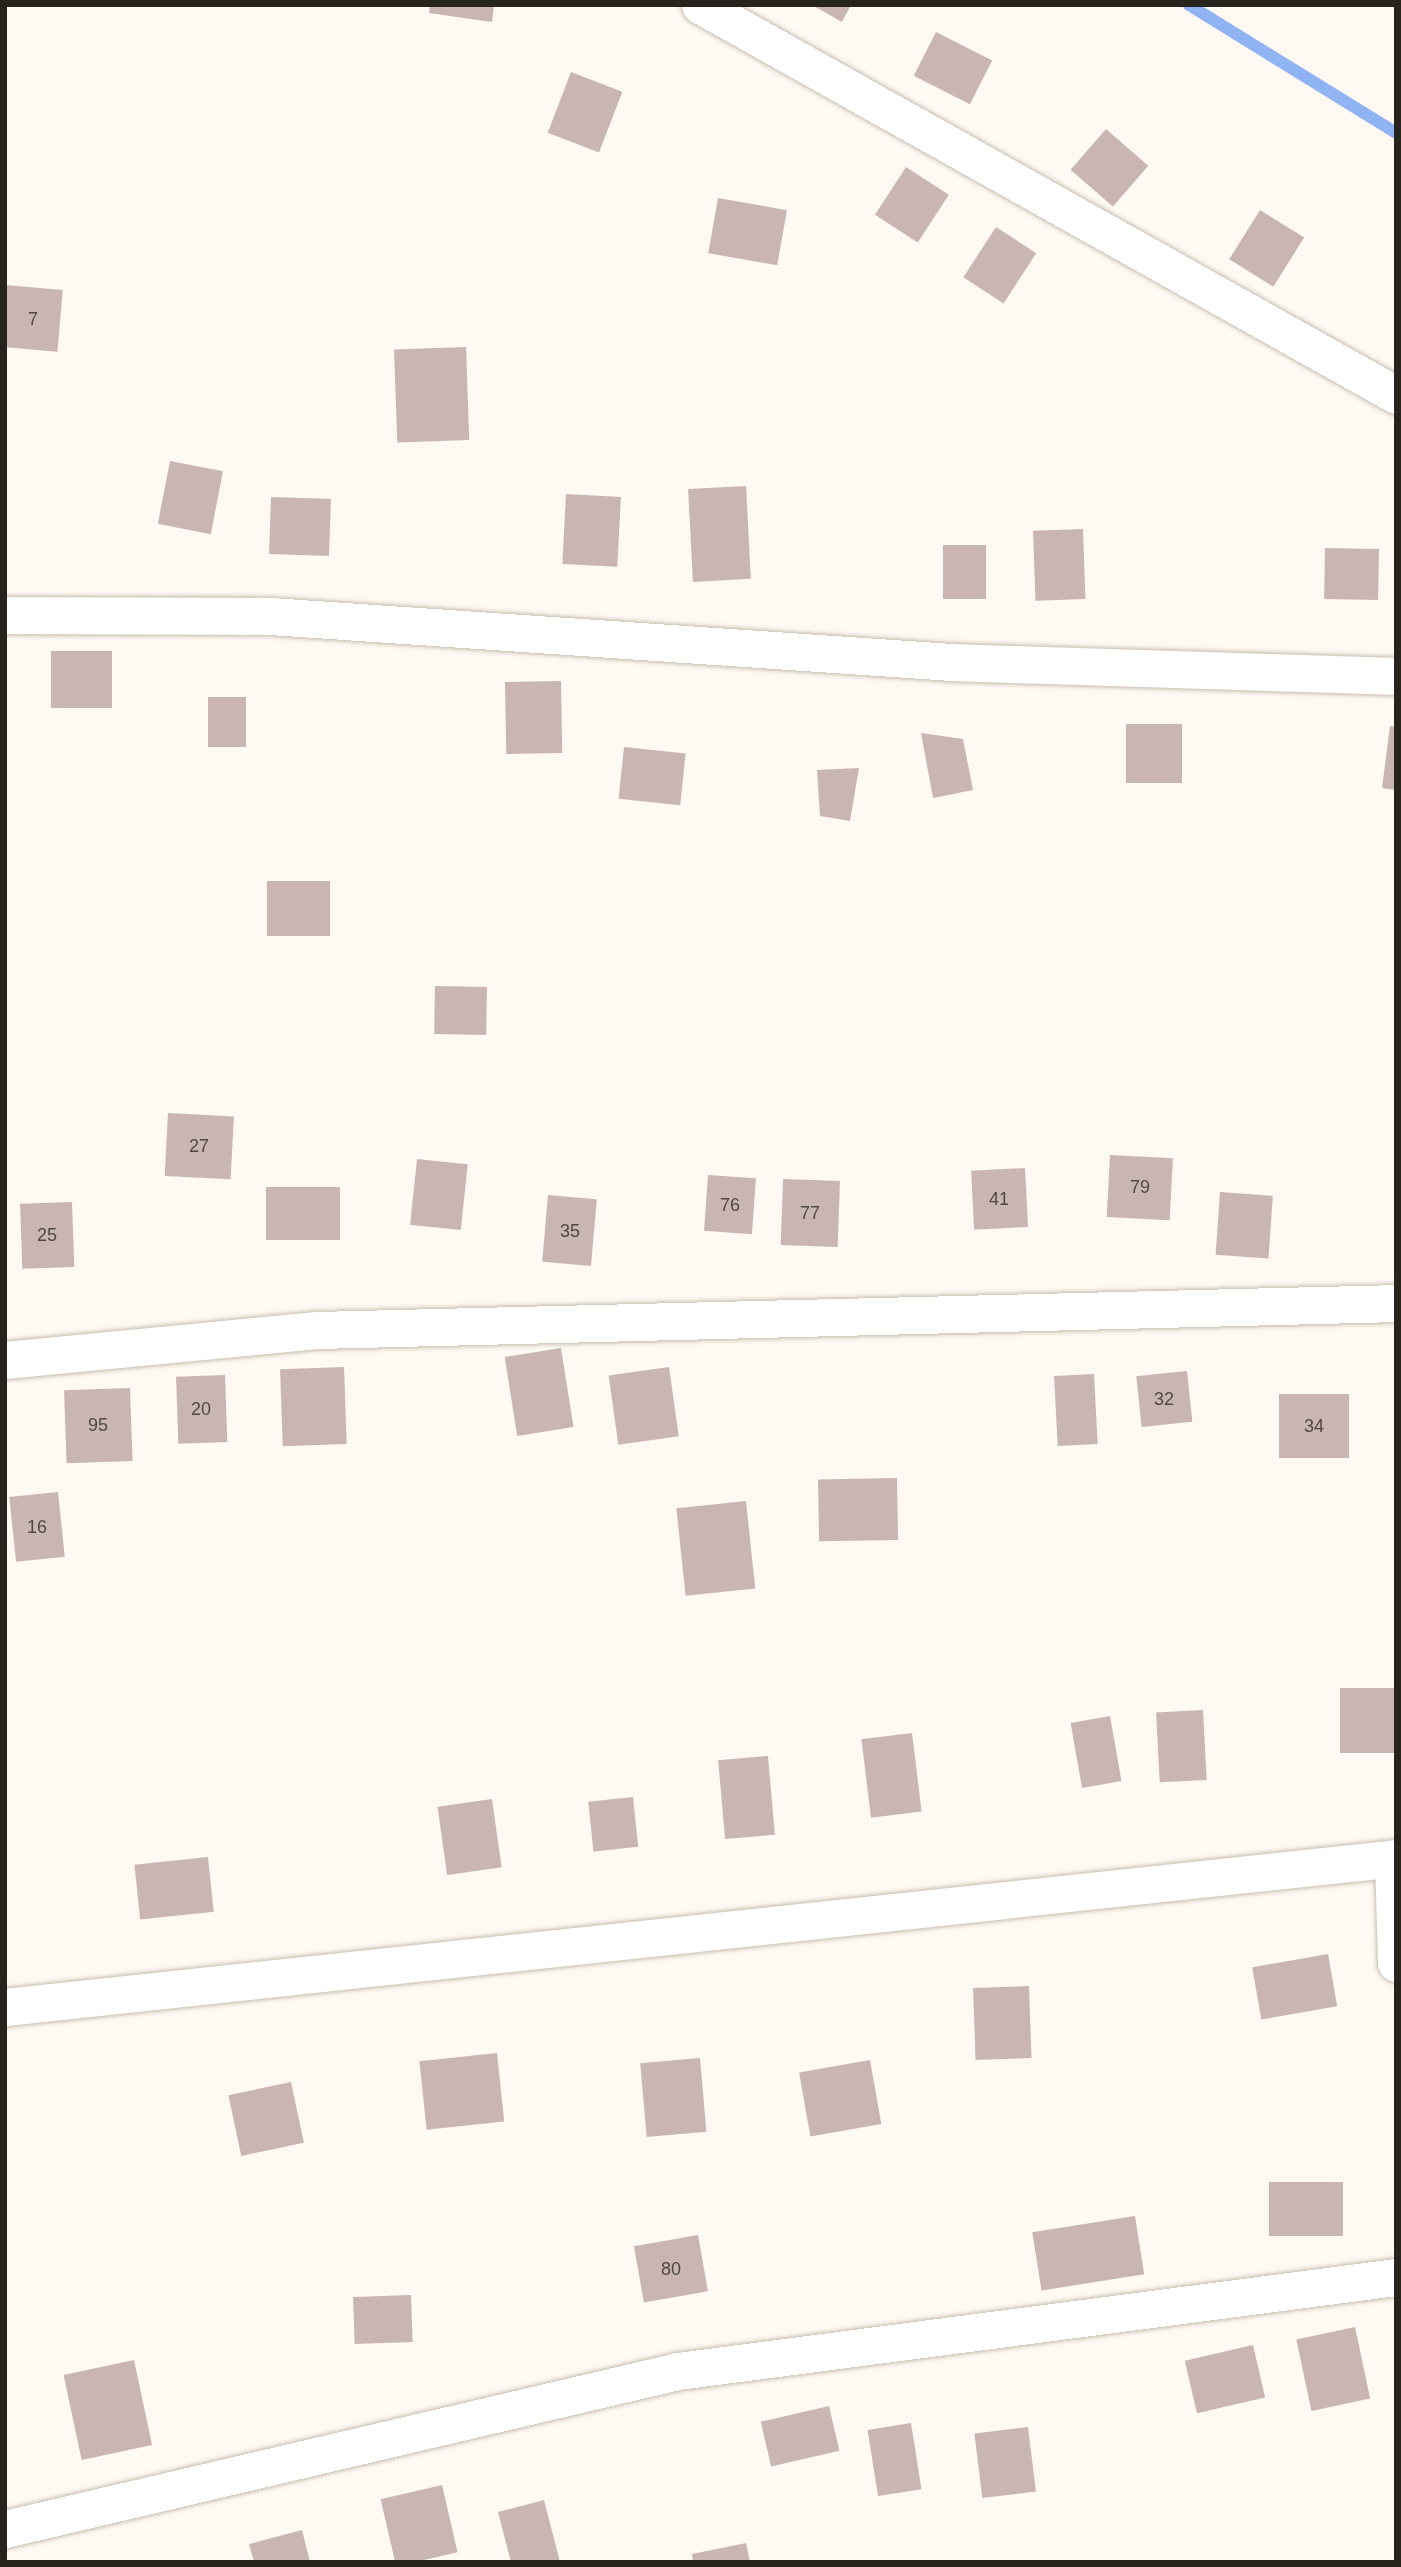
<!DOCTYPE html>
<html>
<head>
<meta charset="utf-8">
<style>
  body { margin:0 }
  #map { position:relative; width:1401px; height:2567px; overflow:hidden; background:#fef9f3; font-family:Helvetica,sans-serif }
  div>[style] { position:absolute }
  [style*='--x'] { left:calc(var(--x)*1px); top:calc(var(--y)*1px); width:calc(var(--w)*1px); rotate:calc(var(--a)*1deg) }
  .stream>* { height:12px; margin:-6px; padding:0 6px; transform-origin:6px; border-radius:6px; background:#8fb3f3 }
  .building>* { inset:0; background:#cab6b1; transform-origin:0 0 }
  .roads { filter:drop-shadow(0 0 2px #c9beaf) drop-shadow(0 0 2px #c9beaf) }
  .street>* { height:37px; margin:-18.5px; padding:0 18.5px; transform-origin:18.5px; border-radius:18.5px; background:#fff }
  span { translate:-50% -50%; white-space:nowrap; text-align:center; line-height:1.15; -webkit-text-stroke:7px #fff; paint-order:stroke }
  .number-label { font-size:18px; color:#504842 }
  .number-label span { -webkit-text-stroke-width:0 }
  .frame { position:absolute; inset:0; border:7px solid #27231d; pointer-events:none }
</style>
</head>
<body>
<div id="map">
  <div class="stream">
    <div style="--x:1189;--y:5;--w:243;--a:31.7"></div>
  </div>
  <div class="building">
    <div style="clip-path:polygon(430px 5px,494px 5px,492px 22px,429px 13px)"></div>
    <div style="clip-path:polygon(812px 5px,851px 5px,842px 22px)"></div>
    <div style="left:936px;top:32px;width:63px;height:49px;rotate:27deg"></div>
    <div style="left:571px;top:72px;width:55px;height:65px;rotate:21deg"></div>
    <div style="left:1106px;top:129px;width:56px;height:54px;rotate:41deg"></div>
    <div style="left:906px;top:167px;width:51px;height:57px;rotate:33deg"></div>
    <div style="left:718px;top:198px;width:70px;height:56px;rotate:10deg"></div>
    <div style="left:1260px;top:210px;width:52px;height:58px;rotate:32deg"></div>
    <div style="left:996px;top:227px;width:48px;height:60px;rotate:33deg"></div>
    <div style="left:5px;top:285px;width:58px;height:62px;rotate:5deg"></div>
    <div style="left:466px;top:347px;width:93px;height:72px;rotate:88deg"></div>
    <div style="left:170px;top:461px;width:54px;height:64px;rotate:11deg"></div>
    <div style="left:746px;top:486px;width:93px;height:58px;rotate:87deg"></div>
    <div style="left:566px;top:494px;width:55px;height:70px;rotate:3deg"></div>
    <div style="left:271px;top:497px;width:60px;height:57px;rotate:2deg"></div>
    <div style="left:1083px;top:529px;width:70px;height:50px;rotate:88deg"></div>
    <div style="left:943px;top:545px;width:43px;height:54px"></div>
    <div style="left:1325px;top:548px;width:54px;height:51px;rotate:1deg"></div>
    <div style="left:51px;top:651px;width:61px;height:57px"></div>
    <div style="left:561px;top:681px;width:72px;height:56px;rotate:89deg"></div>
    <div style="left:208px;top:697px;width:38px;height:50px"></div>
    <div style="left:1182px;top:724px;width:59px;height:56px;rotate:90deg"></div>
    <div style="clip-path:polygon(1390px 726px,1396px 727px,1396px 790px,1382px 788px)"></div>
    <div style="clip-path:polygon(921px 733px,963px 739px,973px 790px,933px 798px)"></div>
    <div style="left:624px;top:747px;width:62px;height:52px;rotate:6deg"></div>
    <div style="clip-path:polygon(859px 768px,850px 821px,820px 816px,817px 770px)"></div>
    <div style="left:267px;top:881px;width:63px;height:55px"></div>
    <div style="left:435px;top:986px;width:52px;height:48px;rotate:1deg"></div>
    <div style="left:168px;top:1113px;width:66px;height:63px;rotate:3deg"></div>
    <div style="left:1110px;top:1155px;width:63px;height:62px;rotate:3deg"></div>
    <div style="left:417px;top:1159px;width:51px;height:66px;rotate:6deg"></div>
    <div style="left:1025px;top:1168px;width:59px;height:54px;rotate:87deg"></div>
    <div style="left:708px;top:1175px;width:48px;height:56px;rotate:4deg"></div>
    <div style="left:783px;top:1179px;width:57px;height:66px;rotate:2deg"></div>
    <div style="left:340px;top:1187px;width:53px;height:74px;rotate:90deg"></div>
    <div style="left:1220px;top:1192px;width:53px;height:63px;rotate:4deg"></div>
    <div style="left:548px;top:1195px;width:49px;height:67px;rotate:5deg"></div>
    <div style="left:72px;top:1202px;width:65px;height:52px;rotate:88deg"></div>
    <div style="left:561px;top:1348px;width:80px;height:57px;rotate:81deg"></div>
    <div style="left:344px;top:1367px;width:77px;height:64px;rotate:88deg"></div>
    <div style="left:669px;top:1367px;width:70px;height:61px;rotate:82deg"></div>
    <div style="left:1187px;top:1371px;width:51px;height:51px;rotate:84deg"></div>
    <div style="left:1094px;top:1374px;width:70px;height:40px;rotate:87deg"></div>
    <div style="left:225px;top:1375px;width:67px;height:49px;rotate:88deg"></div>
    <div style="left:130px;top:1388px;width:73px;height:66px;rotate:88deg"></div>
    <div style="left:1279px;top:1394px;width:70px;height:64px"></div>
    <div style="left:897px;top:1478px;width:62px;height:79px;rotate:89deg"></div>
    <div style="left:58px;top:1492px;width:65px;height:49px;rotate:84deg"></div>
    <div style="left:746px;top:1501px;width:88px;height:70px;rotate:84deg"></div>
    <div style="left:1396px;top:1688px;width:65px;height:56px;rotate:90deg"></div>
    <div style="left:1203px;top:1710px;width:70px;height:47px;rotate:87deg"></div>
    <div style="left:1110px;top:1716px;width:66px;height:40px;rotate:80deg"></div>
    <div style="left:912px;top:1733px;width:79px;height:51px;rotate:83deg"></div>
    <div style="left:768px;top:1756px;width:79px;height:50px;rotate:85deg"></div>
    <div style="left:633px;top:1797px;width:50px;height:45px;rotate:84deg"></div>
    <div style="left:492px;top:1799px;width:69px;height:55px;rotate:82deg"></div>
    <div style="left:208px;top:1857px;width:55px;height:74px;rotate:84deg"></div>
    <div style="left:1328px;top:1954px;width:53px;height:77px;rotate:80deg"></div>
    <div style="left:1029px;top:1986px;width:72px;height:56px;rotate:88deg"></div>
    <div style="left:497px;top:2053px;width:69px;height:78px;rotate:84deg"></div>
    <div style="left:700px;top:2058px;width:74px;height:60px;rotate:85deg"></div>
    <div style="left:870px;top:2060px;width:65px;height:72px;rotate:80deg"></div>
    <div style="left:291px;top:2082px;width:62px;height:64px;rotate:78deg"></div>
    <div style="left:1269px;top:2182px;width:74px;height:54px"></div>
    <div style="left:1135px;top:2216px;width:59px;height:104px;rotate:81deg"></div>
    <div style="left:698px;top:2235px;width:57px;height:65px;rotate:80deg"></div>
    <div style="left:411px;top:2295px;width:47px;height:58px;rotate:88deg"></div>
    <div style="left:1355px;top:2327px;width:73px;height:60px;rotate:78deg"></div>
    <div style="left:1253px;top:2345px;width:54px;height:70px;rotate:77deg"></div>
    <div style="left:134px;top:2360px;width:87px;height:72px;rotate:78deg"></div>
    <div style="left:829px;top:2406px;width:46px;height:70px;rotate:77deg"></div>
    <div style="left:911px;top:2423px;width:67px;height:44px;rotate:81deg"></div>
    <div style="left:1028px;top:2427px;width:65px;height:54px;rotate:83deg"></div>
    <div style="left:442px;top:2485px;width:69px;height:63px;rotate:77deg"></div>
    <div style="clip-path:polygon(544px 2500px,560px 2562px,511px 2562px,498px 2512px)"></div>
    <div style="clip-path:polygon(302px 2530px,310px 2562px,254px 2562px,249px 2544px)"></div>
    <div style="clip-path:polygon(746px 2543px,750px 2562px,693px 2562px,692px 2554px)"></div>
  </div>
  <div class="roads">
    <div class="street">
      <div style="--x:700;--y:5;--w:798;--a:29.26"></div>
      <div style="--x:5;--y:615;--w:265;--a:0.2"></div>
      <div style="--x:270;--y:616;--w:683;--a:3.86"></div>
      <div style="--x:951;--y:662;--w:445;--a:1.8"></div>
      <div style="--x:5;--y:1360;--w:313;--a:-5.5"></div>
      <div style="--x:317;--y:1330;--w:1079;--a:-1.43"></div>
      <div style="--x:1393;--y:1859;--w:104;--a:88.3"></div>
      <div style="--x:5;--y:2007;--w:1399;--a:-6.11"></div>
      <div style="--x:5;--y:2529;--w:691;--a:-13.21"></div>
      <div style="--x:678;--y:2371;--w:724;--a:-7.46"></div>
    </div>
  </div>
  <div class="number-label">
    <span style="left:33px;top:319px">7</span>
    <span style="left:199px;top:1146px">27</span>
    <span style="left:1140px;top:1187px">79</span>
    <span style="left:999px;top:1199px">41</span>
    <span style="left:730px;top:1205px">76</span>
    <span style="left:810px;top:1213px">77</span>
    <span style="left:570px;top:1231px">35</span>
    <span style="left:47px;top:1235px">25</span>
    <span style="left:1164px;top:1399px">32</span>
    <span style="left:201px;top:1409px">20</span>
    <span style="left:98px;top:1425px">95</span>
    <span style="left:1314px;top:1426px">34</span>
    <span style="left:37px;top:1527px">16</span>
    <span style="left:671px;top:2269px">80</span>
  </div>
  <div class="frame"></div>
</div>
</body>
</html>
